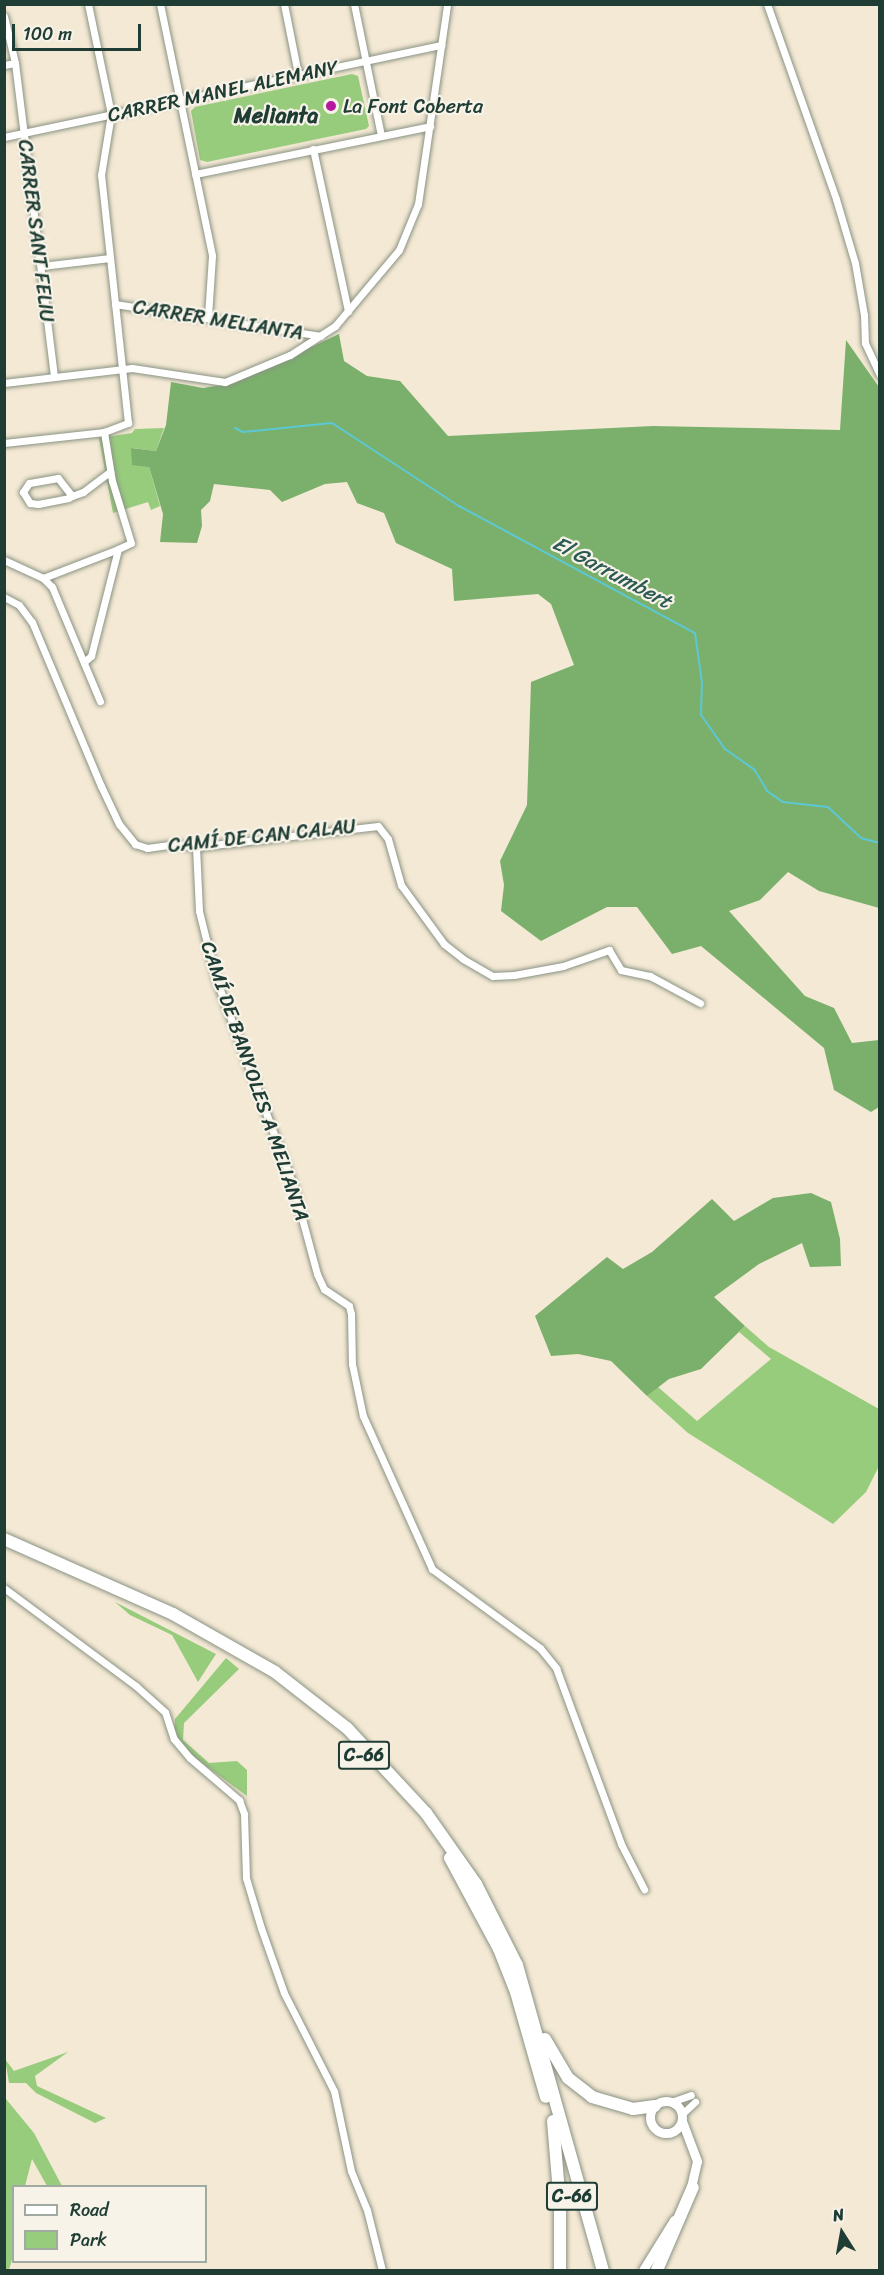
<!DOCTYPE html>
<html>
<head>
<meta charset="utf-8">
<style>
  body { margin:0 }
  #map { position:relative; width:884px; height:2275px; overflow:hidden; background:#f4e9d4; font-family:Sriracha,sans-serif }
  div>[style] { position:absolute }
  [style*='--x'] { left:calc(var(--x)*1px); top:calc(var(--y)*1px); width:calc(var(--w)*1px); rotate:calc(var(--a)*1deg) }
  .green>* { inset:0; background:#98cc7d }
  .forest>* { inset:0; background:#7ab06c }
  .stream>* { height:2px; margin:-1px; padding:0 1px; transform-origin:1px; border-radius:1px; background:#5cc8d4 }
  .roads { filter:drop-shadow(0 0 2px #8a9384) drop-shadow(0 0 2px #8a9384) }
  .street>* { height:7px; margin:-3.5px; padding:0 3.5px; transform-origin:3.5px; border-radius:3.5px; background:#fff }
  .secondary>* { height:9px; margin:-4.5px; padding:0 4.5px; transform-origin:4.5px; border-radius:4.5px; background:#fff }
  .secondary>.ring { margin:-4.5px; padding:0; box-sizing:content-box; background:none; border:9px solid #fff; border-radius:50% }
  .highway>* { height:12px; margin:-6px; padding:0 6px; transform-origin:6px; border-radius:6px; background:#fff }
  .dots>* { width:16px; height:16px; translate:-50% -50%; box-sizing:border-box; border:3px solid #f7f3e8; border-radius:50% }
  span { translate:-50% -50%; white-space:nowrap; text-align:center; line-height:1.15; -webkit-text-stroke:4.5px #f7f3e8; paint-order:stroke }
  .shield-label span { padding:2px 4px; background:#f7f3e8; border:2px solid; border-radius:4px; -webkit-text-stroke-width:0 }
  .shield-label { font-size:18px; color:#1f3d34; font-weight:700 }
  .street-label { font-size:20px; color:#1f3d34 }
  .poi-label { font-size:20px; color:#1f3d34 }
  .left { translate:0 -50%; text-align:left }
  .water-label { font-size:21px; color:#2b5954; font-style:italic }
  .quarter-label { font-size:22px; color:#1f3d34; font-weight:700 }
  .frame { position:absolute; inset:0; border:6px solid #1f3d34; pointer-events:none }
  .legend { position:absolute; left:12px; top:2185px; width:195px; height:78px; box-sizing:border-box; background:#f7f3e8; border:2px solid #a1aaa0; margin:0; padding:8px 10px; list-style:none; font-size:18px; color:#1f3d34 }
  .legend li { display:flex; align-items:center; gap:12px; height:30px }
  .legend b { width:30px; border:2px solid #a1aaa0 }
  .north { position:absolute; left:812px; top:2203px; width:60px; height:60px; -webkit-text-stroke:4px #f7f3e8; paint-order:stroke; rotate:349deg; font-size:16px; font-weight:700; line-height:24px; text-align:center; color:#1f3d34 }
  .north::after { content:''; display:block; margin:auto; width:21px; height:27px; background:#1f3d34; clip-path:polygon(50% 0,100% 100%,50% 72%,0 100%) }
  .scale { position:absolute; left:12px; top:24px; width:129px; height:27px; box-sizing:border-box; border:3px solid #1f3d34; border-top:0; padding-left:8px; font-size:18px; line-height:21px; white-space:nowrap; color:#1f3d34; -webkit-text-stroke:4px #f7f3e8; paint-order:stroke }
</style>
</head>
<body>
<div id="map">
  <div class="green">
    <div style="clip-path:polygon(352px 74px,358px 76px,369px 126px,366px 129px,207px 162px,200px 160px,191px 111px,195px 107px)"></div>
    <div style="clip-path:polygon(164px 428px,156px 451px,132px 448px,149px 467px,160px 506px,151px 510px,148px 502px,113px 513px,99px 438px,132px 433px,135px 429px)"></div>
    <div style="clip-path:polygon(745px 1326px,769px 1347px,879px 1409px,879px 1466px,866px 1492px,833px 1524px,688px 1433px,647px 1396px,658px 1387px,697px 1421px,771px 1359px,739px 1332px)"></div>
    <div style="clip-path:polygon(115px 1602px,216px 1654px,198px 1682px,172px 1635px,130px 1615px)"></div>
    <div style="clip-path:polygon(226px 1658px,239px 1669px,184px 1723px,183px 1740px,209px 1763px,237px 1761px,247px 1770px,247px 1796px,187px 1752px,174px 1733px,175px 1719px)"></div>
    <div style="clip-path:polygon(68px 2052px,35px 2076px,37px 2086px,106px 2118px,95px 2123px,36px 2093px,26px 2083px,9px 2083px,5px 2059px,14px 2071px)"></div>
    <div style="clip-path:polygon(6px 2099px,34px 2133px,62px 2186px,47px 2186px,32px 2159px,25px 2186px,14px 2186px,14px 2252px,9px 2270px,4px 2270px)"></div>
  </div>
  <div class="forest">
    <div style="clip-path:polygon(339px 334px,344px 361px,367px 376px,400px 381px,448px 436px,653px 426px,840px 430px,846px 340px,879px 387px,879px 908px,819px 891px,788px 872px,760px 900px,729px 911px,805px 996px,834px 1008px,852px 1043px,879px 1040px,879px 1107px,871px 1112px,834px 1090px,824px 1048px,701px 946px,672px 954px,637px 907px,607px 907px,541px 941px,501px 911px,504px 885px,500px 861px,527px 805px,531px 682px,574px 665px,551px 604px,538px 594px,454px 601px,452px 569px,396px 543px,384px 513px,357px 503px,347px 482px,325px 484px,282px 502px,270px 490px,214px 484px,210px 501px,201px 510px,202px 526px,197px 543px,160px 542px,163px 514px,149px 467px,132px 465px,131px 448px,156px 451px,166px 425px,171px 382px,203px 388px,234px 383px)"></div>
    <div style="clip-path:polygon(811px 1193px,831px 1202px,840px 1239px,841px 1266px,810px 1267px,802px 1243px,759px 1264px,714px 1297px,745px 1326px,701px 1369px,669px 1379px,647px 1396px,611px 1361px,578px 1354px,551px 1356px,535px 1316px,607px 1257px,623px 1269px,652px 1252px,712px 1199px,734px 1221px,773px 1198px)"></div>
  </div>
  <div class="stream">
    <div style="--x:235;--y:428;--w:9;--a:27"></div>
    <div style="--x:243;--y:432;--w:89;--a:-5.8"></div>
    <div style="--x:332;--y:423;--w:152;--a:33.2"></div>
    <div style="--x:459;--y:506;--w:268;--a:28.3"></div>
    <div style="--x:695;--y:633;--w:50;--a:82"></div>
    <div style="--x:702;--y:683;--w:32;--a:92"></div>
    <div style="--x:701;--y:715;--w:42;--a:54.8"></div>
    <div style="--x:725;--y:749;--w:35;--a:35"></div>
    <div style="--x:754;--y:769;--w:26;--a:59"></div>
    <div style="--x:767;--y:791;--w:19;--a:35"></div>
    <div style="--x:783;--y:802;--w:45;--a:6.3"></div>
    <div style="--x:828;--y:807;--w:45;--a:43.2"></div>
    <div style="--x:861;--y:838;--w:20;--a:15"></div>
  </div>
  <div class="roads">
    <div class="street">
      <div style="--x:160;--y:4;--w:257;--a:78.3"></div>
      <div style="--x:212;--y:256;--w:61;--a:93.8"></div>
      <div style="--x:284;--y:4;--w:71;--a:78.7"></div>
      <div style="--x:354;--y:4;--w:134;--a:78.4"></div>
      <div style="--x:767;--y:4;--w:207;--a:70.5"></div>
      <div style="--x:836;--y:199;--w:67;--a:73.5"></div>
      <div style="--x:855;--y:263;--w:53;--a:80.2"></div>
      <div style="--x:864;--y:315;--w:28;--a:88"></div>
      <div style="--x:865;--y:343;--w:35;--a:65"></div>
      <div style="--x:4;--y:16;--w:48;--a:76.8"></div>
      <div style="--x:15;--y:63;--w:315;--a:82.9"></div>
      <div style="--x:4;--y:65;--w:11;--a:-10"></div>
      <div style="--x:4;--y:137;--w:447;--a:-11.9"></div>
      <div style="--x:313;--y:149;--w:166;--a:77.8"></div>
      <div style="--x:195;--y:174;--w:240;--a:-11.5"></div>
      <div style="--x:41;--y:266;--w:68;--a:-6.7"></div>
      <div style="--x:115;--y:304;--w:208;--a:8.8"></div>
      <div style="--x:4;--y:383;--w:129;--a:-6.7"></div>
      <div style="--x:132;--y:368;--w:94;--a:8.6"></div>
      <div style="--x:225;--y:382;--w:70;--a:-22.6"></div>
      <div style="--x:290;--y:355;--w:54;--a:-32.8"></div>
      <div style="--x:335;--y:326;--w:99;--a:-49.9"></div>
      <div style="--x:399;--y:250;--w:50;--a:-67.6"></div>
      <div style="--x:418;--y:204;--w:202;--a:-81.7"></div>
      <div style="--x:4;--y:443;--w:101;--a:-6.3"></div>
      <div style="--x:104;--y:432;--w:26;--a:-21"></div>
      <div style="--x:128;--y:423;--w:249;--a:-96.2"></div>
      <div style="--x:101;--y:175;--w:62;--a:-80.7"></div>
      <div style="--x:111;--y:114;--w:112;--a:-101.8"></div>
      <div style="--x:72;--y:496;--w:23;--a:-128"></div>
      <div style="--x:58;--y:478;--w:29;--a:170"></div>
      <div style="--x:29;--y:483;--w:11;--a:124"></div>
      <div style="--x:23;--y:492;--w:13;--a:58"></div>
      <div style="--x:30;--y:503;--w:8;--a:7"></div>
      <div style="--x:38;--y:504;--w:31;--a:-11"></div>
      <div style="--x:68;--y:498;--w:4;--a:-27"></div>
      <div style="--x:72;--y:496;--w:12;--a:-20"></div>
      <div style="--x:83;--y:492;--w:34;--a:-37"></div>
      <div style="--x:4;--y:560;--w:43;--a:24.8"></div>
      <div style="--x:43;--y:578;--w:13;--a:45"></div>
      <div style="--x:52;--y:587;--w:124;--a:67.2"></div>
      <div style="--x:43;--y:578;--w:80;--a:-21.1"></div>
      <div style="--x:4;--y:597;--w:17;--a:28"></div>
      <div style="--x:19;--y:605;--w:21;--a:53"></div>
      <div style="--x:32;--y:622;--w:178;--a:67.2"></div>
      <div style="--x:101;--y:786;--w:42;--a:64.7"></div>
      <div style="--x:119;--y:824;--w:26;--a:51"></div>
      <div style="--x:135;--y:844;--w:13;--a:18"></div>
      <div style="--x:147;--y:848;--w:28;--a:-8"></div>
      <div style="--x:175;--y:844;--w:21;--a:8"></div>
      <div style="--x:196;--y:847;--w:183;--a:-6.6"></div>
      <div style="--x:378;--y:826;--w:16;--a:52"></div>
      <div style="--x:388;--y:839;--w:48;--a:74.2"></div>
      <div style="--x:401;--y:885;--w:73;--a:53.9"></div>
      <div style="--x:444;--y:944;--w:24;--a:38"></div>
      <div style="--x:463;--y:959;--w:34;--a:30"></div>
      <div style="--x:493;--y:976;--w:21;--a:-3"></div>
      <div style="--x:514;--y:975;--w:50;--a:-10.4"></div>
      <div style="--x:563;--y:966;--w:49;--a:-19.2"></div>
      <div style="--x:609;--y:950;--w:23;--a:59"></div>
      <div style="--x:621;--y:970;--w:30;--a:12"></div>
      <div style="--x:650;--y:976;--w:57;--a:28.4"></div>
      <div style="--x:85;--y:661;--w:8;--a:-40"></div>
      <div style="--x:91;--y:656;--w:110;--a:-75.8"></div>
      <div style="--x:118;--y:549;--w:14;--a:-25"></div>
      <div style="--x:131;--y:543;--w:65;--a:-107"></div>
      <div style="--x:112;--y:481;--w:50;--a:-99.3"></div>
      <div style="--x:196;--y:847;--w:64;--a:87.3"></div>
      <div style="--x:199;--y:911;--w:70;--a:76"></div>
      <div style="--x:216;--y:979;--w:220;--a:69.5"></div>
      <div style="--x:293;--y:1185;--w:92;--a:74.9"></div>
      <div style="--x:317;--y:1274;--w:17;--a:65"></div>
      <div style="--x:324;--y:1289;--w:30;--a:34"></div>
      <div style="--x:349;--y:1306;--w:8;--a:76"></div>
      <div style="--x:351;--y:1314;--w:50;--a:88.9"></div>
      <div style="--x:352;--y:1364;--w:53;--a:78.1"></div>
      <div style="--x:363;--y:1416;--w:168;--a:65.7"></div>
      <div style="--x:432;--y:1569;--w:134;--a:36.2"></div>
      <div style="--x:540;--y:1648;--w:26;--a:51"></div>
      <div style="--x:556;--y:1668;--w:188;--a:69.7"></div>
      <div style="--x:621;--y:1844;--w:51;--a:62.9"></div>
      <div style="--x:4;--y:1588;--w:164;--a:36.6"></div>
      <div style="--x:136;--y:1686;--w:39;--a:42"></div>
      <div style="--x:165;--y:1712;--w:28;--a:72"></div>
      <div style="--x:174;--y:1739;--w:25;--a:50"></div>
      <div style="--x:190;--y:1758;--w:65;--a:40.6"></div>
      <div style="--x:239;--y:1800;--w:15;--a:70"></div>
      <div style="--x:244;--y:1814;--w:64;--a:88.2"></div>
      <div style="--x:246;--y:1878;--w:52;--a:73.3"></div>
      <div style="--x:261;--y:1928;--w:69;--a:70.5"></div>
      <div style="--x:284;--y:1993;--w:110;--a:63"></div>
      <div style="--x:334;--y:2091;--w:82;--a:78"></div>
      <div style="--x:351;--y:2171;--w:42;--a:67.7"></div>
      <div style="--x:367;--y:2210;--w:62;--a:76"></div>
      <div style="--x:671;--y:2102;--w:21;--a:-19"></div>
      <div style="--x:682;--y:2114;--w:18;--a:-43"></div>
    </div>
    <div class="secondary">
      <div class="ring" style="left:650px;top:2101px;width:23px;height:23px"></div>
      <div style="--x:682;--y:2121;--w:43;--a:69.4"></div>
      <div style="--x:697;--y:2161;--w:32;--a:103"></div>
      <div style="--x:643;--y:2270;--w:59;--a:-58.2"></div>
    </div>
    <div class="highway">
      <div style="--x:4;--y:1539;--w:185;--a:23.9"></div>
      <div style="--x:173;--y:1614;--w:117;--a:29.6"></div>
      <div style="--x:275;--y:1672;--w:91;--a:37.9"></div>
      <div style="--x:347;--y:1728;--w:116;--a:47.1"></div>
      <div style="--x:426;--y:1813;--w:87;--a:54.8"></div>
      <div style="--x:476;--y:1884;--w:91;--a:63.2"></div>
      <div style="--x:517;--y:1965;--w:317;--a:74.3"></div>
      <div style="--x:450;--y:1858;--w:103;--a:61.7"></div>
      <div style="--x:499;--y:1949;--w:46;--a:68.4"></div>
      <div style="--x:516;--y:1992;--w:109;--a:74.1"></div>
      <div style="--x:545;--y:2039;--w:45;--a:59.5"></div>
      <div style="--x:568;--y:2078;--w:31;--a:38"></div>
      <div style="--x:592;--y:2097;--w:43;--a:16.3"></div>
      <div style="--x:633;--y:2109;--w:22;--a:-8"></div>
      <div style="--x:553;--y:2121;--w:83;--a:85.2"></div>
      <div style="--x:560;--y:2204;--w:66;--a:90"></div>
      <div style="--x:657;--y:2270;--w:90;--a:-66.6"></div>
    </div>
  </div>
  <div class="dots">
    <div style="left:331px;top:106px;background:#b5179e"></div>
  </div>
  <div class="shield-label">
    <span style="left:364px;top:1755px">C-66</span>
    <span style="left:572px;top:2196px">C-66</span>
  </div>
  <div class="street-label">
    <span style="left:223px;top:91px;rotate:-12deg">CARRER MANEL ALEMANY</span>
    <span style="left:36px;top:231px;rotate:83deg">CARRER SANT FELIU</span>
    <span style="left:218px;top:320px;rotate:9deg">CARRER MELIANTA</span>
    <span style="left:262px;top:836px;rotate:-6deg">CAMÍ DE CAN CALAU</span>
    <span style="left:255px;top:1081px;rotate:71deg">CAMÍ DE BANYOLES A MELIANTA</span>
  </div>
  <div class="poi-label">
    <span class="left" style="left:343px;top:106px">La Font Coberta</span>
  </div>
  <div class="water-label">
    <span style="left:612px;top:572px;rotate:28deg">El Garrumbert</span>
  </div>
  <div class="quarter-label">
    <span style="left:276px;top:116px">Melianta</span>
  </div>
  <div class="frame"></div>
  <ul class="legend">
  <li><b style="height:8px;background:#fff"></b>Road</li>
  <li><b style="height:16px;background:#98cc7d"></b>Park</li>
  </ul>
  <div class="north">N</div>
  <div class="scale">100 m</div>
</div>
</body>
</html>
